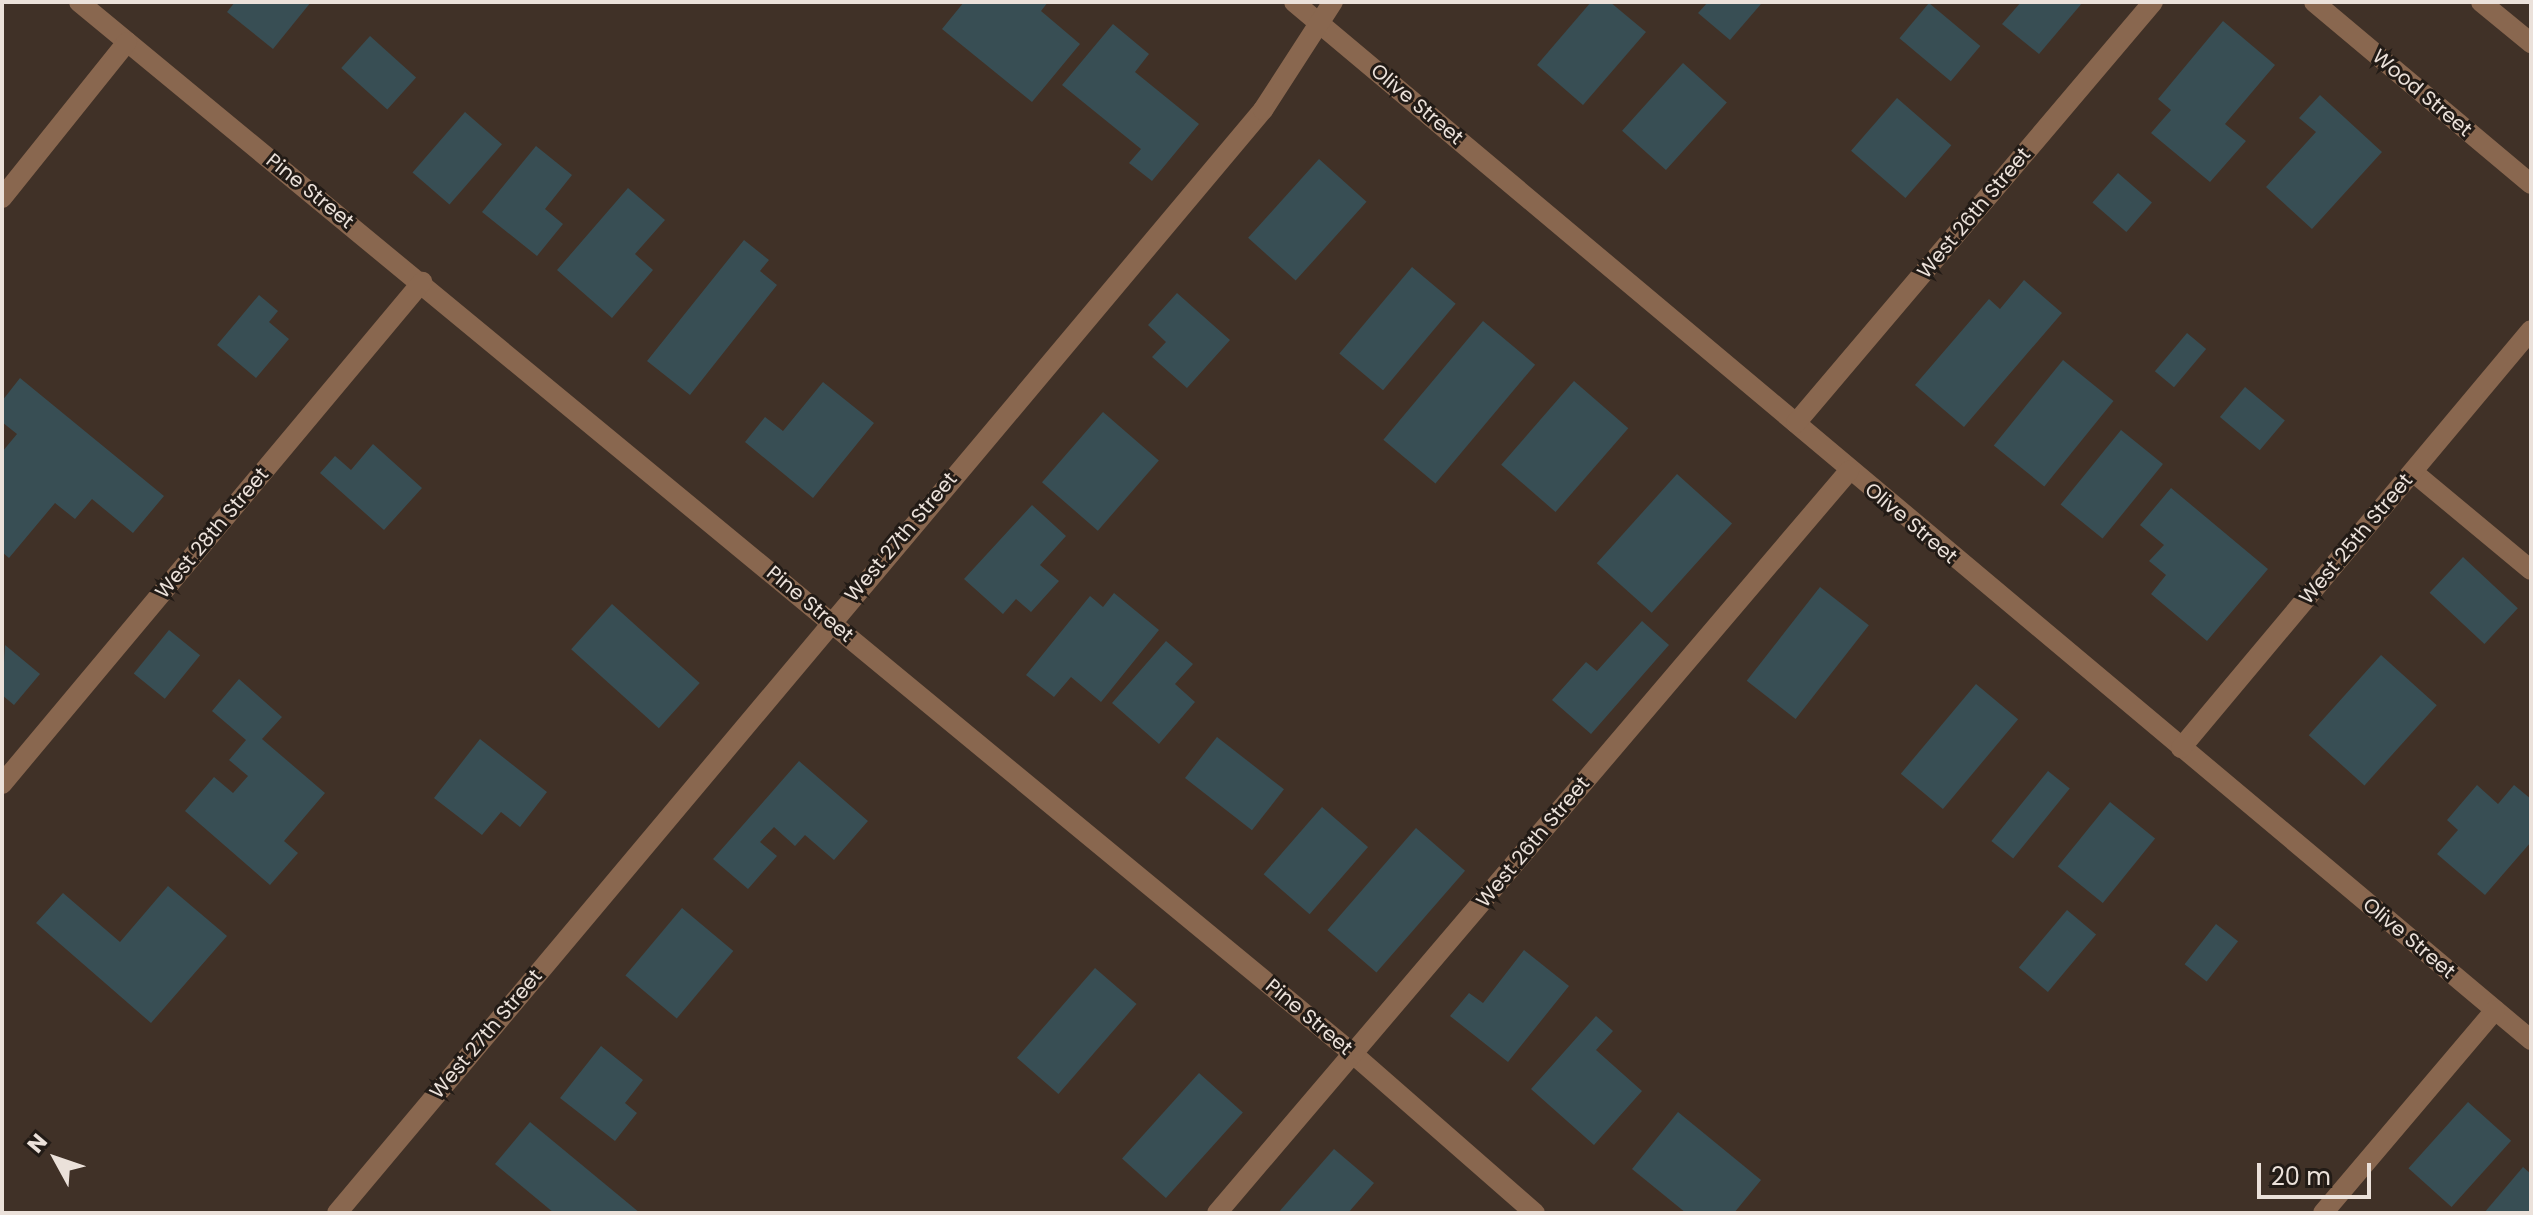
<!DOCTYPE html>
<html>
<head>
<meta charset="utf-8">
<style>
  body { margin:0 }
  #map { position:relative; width:2533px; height:1215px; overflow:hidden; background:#403127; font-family:Poppins,sans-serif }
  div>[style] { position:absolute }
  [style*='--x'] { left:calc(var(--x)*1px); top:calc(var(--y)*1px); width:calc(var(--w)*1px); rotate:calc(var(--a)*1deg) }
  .building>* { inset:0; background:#384e54; transform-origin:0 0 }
  .service>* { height:20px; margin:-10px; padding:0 10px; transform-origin:10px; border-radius:10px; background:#89674f }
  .minor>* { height:20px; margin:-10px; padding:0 10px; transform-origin:10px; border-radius:10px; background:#89674f }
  span { translate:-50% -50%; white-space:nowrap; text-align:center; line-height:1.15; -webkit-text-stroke:6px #221b16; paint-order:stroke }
  .street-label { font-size:20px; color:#ebe1da }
  .frame { position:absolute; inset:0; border:4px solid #ebe1da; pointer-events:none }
  .north { position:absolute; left:16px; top:1119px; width:80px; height:80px; -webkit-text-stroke:6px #221b16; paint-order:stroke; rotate:310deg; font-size:22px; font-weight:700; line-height:32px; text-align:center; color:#ebe1da }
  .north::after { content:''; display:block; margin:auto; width:28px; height:36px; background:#ebe1da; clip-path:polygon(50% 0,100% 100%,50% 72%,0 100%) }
  .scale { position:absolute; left:2257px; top:1163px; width:114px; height:36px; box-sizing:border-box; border:4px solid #ebe1da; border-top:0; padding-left:10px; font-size:24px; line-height:28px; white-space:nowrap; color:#ebe1da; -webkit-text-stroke:6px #221b16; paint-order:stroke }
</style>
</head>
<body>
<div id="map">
  <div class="building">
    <div style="clip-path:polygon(235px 2px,311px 2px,273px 49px,227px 12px)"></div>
    <div style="clip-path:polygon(964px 2px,1048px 2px,1041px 11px,1080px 44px,1032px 102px,942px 29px)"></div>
    <div style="clip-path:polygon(1591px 2px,1610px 2px,1646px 32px,1583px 105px,1537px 65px)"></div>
    <div style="clip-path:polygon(1708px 2px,1759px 2px,1761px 4px,1730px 40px,1698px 13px)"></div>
    <div style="clip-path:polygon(2021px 2px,2083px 2px,2039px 54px,2002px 24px)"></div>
    <div style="left:1929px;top:3px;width:67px;height:46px;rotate:40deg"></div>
    <div style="clip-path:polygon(2223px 21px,2275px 65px,2225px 124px,2246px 141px,2210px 182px,2151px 133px,2171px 110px,2158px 99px)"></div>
    <div style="clip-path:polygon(1113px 24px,1149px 54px,1135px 72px,1199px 124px,1152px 181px,1129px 163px,1141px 149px,1062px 85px)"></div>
    <div style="left:370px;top:36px;width:62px;height:43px;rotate:42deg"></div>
    <div style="left:1683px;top:63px;width:59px;height:91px;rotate:42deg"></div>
    <div style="clip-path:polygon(2320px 95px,2382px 152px,2312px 229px,2266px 187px,2316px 132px,2299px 118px)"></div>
    <div style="left:1897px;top:98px;width:72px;height:70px;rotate:41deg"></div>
    <div style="left:465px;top:112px;width:49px;height:80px;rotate:41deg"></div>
    <div style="clip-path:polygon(536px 146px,572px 175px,545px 209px,563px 224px,537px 256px,482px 212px)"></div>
    <div style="left:1319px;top:159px;width:64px;height:106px;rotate:42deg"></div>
    <div style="left:2118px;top:173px;width:45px;height:39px;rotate:41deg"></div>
    <div style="clip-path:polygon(628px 188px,665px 220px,635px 254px,653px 270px,612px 318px,557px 270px)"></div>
    <div style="clip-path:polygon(744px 240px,769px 260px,760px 271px,777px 285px,690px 395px,647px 361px)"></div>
    <div style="left:1412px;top:267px;width:57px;height:113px;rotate:40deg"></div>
    <div style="clip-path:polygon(2024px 280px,2062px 313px,1964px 427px,1915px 385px,1989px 299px,2000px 309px)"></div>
    <div style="clip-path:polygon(1177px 293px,1230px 340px,1187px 388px,1152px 357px,1166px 342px,1148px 325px)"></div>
    <div style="clip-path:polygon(259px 295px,278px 311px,269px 322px,289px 339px,256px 378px,217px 345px)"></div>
    <div style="left:1483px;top:321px;width:68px;height:155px;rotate:40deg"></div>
    <div style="left:2187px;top:333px;width:25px;height:50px;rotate:40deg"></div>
    <div style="left:2063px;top:360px;width:65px;height:110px;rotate:39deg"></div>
    <div style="clip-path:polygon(20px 378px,164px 496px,133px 533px,92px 499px,75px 519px,55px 503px,9px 558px,2px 552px,2px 452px,17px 434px,2px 422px,2px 401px)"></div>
    <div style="left:1574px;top:381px;width:72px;height:111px;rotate:41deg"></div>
    <div style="clip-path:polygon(823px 382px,874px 423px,813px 498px,745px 442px,765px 417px,783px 431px)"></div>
    <div style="left:2245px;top:387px;width:52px;height:39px;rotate:40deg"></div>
    <div style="left:1103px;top:412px;width:74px;height:93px;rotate:41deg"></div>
    <div style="left:2121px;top:430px;width:54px;height:96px;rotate:39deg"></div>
    <div style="clip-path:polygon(373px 444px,422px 488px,384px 530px,320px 473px,335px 456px,351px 470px)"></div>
    <div style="left:1677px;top:474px;width:74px;height:120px;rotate:42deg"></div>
    <div style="clip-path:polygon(2171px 488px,2268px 569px,2207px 641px,2151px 594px,2166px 575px,2149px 561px,2164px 545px,2140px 525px)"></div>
    <div style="clip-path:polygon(1032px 505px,1066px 536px,1040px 565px,1059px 581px,1031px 612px,1016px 599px,1003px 614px,964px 579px)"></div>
    <div style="left:2463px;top:557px;width:75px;height:49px;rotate:43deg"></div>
    <div style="left:1820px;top:587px;width:62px;height:119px;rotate:38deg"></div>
    <div style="clip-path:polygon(1114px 593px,1159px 630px,1101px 702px,1071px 677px,1054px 697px,1026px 675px,1090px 596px,1103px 607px)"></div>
    <div style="left:612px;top:604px;width:118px;height:61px;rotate:42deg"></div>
    <div style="clip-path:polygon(1642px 621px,1669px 645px,1591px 734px,1552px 700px,1586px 662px,1597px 671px)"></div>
    <div style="left:169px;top:630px;width:40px;height:56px;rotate:39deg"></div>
    <div style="clip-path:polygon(1166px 641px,1193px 664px,1175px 684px,1195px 702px,1159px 744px,1112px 703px)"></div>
    <div style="clip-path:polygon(5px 645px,40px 674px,14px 705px,2px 695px)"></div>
    <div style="left:2381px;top:655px;width:75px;height:108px;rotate:42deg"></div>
    <div style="clip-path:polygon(239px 679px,282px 717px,262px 739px,325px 793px,284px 841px,298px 853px,270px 885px,185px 811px,214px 777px,233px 793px,248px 776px,229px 760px,246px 740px,212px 711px)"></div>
    <div style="left:1976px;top:684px;width:55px;height:117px;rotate:40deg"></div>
    <div style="left:1217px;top:737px;width:85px;height:52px;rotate:38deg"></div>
    <div style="clip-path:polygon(480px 739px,547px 792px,520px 827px,501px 812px,482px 835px,434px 798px)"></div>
    <div style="clip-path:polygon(799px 761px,868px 821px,834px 860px,805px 835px,795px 846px,774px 827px,760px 842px,777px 856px,748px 889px,713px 859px)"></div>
    <div style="left:2048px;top:771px;width:28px;height:90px;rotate:39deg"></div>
    <div style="clip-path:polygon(2477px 785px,2498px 804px,2514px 785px,2531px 799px,2531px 842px,2485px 895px,2437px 854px,2458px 830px,2447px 820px)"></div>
    <div style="left:2110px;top:802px;width:58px;height:83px;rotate:39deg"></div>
    <div style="left:1322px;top:807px;width:61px;height:89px;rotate:41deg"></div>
    <div style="left:1416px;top:828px;width:65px;height:135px;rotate:41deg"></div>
    <div style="clip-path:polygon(168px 886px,227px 936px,151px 1023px,36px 923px,63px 893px,120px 942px)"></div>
    <div style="left:682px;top:908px;width:67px;height:88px;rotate:40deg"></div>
    <div style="left:2067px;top:910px;width:38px;height:75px;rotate:40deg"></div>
    <div style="left:2216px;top:924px;width:28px;height:51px;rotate:38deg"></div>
    <div style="clip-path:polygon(1524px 950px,1569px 986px,1508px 1062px,1450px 1016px,1469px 993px,1483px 1003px)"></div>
    <div style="left:1095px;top:968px;width:55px;height:119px;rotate:41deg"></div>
    <div style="clip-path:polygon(1596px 1016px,1613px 1031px,1596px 1050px,1642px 1091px,1594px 1145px,1531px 1089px)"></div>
    <div style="clip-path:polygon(601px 1046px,643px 1080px,625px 1103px,637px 1113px,615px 1141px,560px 1098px)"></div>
    <div style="left:1199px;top:1073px;width:59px;height:115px;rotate:42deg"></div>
    <div style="left:2468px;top:1102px;width:58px;height:89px;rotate:42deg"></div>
    <div style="clip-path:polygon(1678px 1112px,1761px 1180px,1734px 1213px,1686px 1213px,1632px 1169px)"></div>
    <div style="clip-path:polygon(530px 1122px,640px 1213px,554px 1213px,495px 1164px)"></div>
    <div style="clip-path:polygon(1334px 1149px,1374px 1183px,1348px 1213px,1278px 1213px)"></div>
    <div style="clip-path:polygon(2523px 1167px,2531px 1174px,2531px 1213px,2484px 1213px)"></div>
  </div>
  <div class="service">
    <div style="--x:2413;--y:472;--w:153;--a:39.7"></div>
  </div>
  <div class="minor">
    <div style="--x:79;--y:2;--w:1651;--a:39.54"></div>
    <div style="--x:1352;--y:1053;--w:243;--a:41.2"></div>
    <div style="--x:1294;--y:2;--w:1615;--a:40"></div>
    <div style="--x:2314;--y:2;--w:283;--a:40"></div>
    <div style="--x:2481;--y:2;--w:65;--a:39.4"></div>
    <div style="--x:2;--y:198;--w:200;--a:-51.3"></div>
    <div style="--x:1796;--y:423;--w:552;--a:-49.7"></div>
    <div style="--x:2181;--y:748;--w:545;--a:-50.06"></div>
    <div style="--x:2;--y:784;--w:655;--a:-50.08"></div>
    <div style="--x:337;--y:1213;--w:1440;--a:-49.99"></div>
    <div style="--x:1263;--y:110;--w:129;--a:-57.1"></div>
    <div style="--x:1217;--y:1213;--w:975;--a:-49.58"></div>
    <div style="--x:2323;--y:1213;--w:266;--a:-49.7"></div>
  </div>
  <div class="street-label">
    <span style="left:2422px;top:93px;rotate:40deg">Wood Street</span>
    <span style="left:1417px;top:104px;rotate:40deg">Olive Street</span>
    <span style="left:310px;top:191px;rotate:39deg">Pine Street</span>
    <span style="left:1974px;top:213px;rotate:-50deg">West 26th Street</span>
    <span style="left:1911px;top:523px;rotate:40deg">Olive Street</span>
    <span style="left:212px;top:533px;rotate:-50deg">West 28th Street</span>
    <span style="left:901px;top:537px;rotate:-50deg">West 27th Street</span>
    <span style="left:2356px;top:539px;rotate:-50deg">West 25th Street</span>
    <span style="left:810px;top:604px;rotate:40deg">Pine Street</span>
    <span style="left:1533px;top:842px;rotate:-50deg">West 26th Street</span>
    <span style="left:2409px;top:938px;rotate:40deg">Olive Street</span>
    <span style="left:1309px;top:1017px;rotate:40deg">Pine Street</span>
    <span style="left:486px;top:1034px;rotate:-50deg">West 27th Street</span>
  </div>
  <div class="frame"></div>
  <div class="north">N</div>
  <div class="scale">20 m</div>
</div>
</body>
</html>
